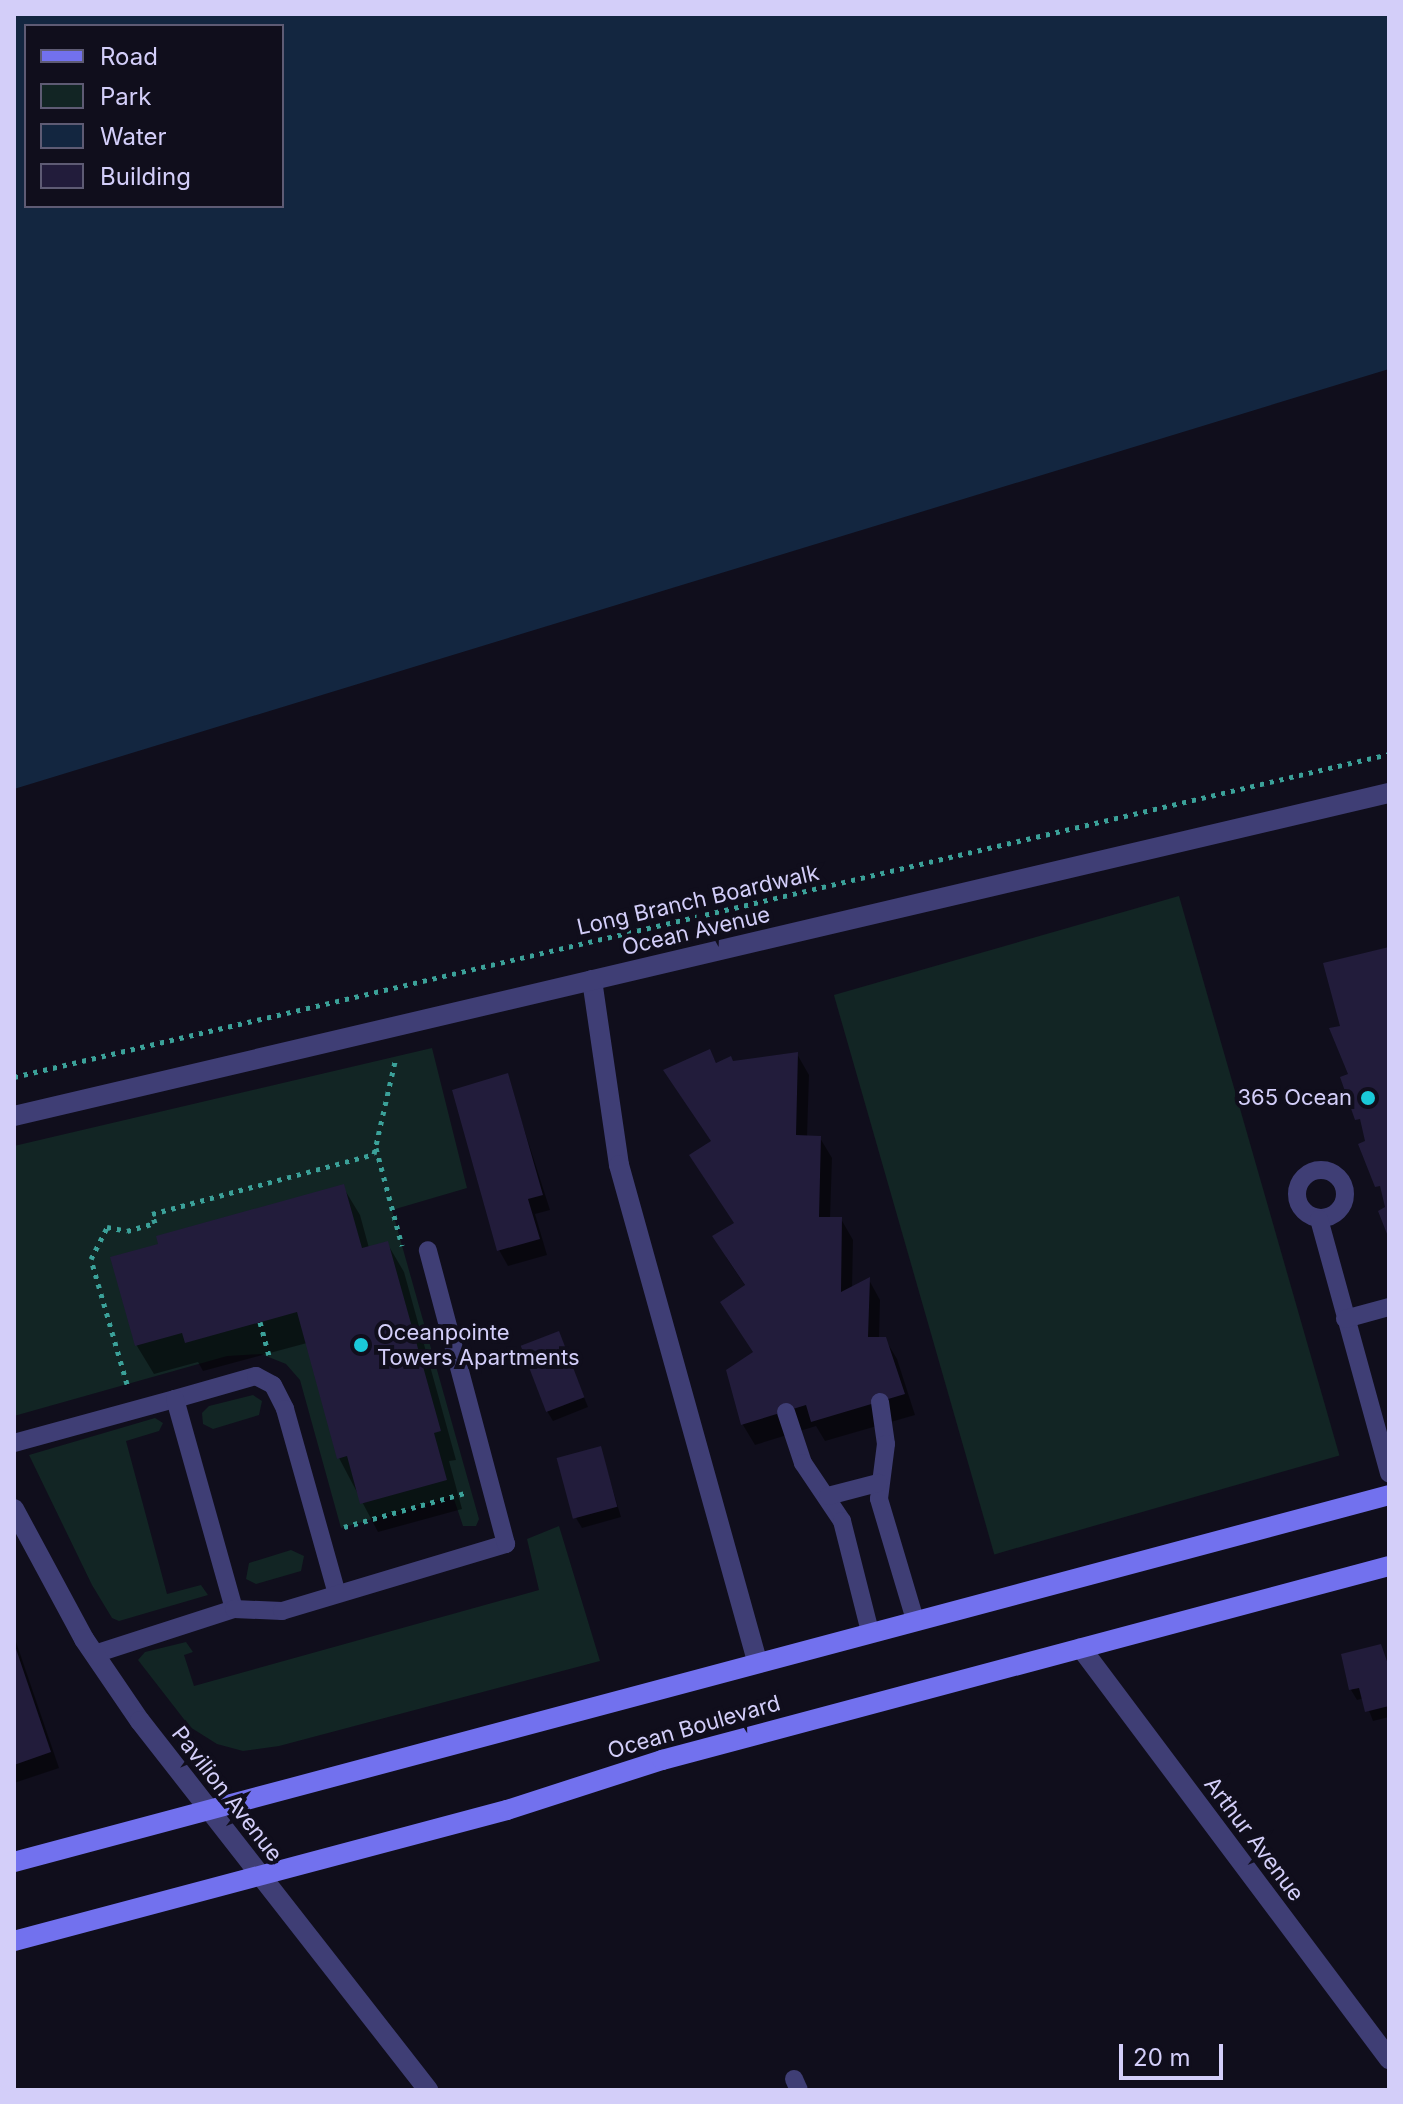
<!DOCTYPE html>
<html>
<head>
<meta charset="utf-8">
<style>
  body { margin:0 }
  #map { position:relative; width:1403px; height:2104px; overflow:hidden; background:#100e1c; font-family:Inter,sans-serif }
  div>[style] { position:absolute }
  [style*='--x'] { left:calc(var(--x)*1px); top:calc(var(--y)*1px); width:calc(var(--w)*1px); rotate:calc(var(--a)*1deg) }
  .green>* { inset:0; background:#122524; transform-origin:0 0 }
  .water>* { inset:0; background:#132640 }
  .shadow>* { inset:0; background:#0007 }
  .building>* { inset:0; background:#221c3b; transform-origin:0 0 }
  .path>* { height:5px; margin-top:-2.5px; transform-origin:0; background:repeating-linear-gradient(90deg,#3ba199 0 4px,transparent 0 10px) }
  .lane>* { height:18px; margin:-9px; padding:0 9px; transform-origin:9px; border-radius:9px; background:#3f3e75 }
  .lane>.ring { margin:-9px; padding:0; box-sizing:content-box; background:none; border:18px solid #3f3e75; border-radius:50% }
  .street>* { height:20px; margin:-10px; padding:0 10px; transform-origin:10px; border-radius:10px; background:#3f3e75 }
  .secondary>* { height:20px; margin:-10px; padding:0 10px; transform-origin:10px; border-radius:10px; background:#7271ee }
  .dots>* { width:22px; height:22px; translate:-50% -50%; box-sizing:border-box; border:4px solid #100e1c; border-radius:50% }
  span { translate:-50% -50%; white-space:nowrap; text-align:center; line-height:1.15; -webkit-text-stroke:8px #100e1c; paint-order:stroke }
  .street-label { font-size:22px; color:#d3cef9 }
  .poi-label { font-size:22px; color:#d3cef9 }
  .right { translate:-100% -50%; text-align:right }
  .left { translate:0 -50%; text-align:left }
  .frame { position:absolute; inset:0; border:16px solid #d3cef9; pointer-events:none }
  .legend { position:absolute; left:24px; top:24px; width:260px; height:184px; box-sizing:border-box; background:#100e1c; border:2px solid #5e5b74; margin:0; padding:10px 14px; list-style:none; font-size:24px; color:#d3cef9 }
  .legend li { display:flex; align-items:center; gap:16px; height:40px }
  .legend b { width:40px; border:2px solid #5e5b74 }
  .scale { position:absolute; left:1119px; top:2044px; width:104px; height:36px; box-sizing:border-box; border:4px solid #d3cef9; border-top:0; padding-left:10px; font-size:24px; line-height:28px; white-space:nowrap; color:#d3cef9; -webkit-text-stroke:6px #100e1c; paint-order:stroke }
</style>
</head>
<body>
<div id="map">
  <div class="green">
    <div style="left:1179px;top:896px;width:582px;height:359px;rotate:74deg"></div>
    <div style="clip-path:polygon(432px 1048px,467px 1188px,392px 1210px,479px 1519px,476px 1526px,463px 1526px,453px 1496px,341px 1528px,300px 1380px,286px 1364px,261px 1354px,227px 1356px,14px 1416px,14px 1146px)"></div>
    <div style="clip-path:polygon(253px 1395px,262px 1401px,259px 1415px,213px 1429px,203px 1424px,202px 1413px,209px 1406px)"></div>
    <div style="clip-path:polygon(155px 1418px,163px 1423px,159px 1431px,126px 1441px,167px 1594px,201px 1585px,208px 1595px,119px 1621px,112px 1618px,92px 1585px,29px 1455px)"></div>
    <div style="clip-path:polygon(559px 1526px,600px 1661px,279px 1746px,243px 1751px,217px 1744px,190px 1727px,138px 1660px,145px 1652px,186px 1642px,193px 1652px,184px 1655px,194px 1686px,539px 1590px,527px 1539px)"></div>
    <div style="clip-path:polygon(291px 1550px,304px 1556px,301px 1571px,256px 1584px,246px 1579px,249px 1563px)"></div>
  </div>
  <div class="water">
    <div style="clip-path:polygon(evenodd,14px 14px,1389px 14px,1389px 369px,14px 789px,14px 14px,26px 26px,282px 26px,282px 206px,26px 206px,26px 26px)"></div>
  </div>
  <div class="shadow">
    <div style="clip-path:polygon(710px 1052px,717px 1064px,797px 1054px,809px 1075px,807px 1137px,820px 1138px,832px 1158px,830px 1219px,841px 1219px,853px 1240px,852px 1289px,869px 1280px,880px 1300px,879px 1339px,885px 1339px,897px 1359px,915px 1415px,825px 1441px,816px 1426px,755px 1445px,743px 1425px,729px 1371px,754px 1353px,746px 1287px,726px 1257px,735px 1224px,712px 1142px)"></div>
    <div style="clip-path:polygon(507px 1076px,550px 1210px,535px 1214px,547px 1255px,508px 1266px,499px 1250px)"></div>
    <div style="clip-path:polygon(343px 1187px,360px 1215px,369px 1248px,387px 1243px,404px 1272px,456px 1460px,449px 1461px,462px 1509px,378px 1532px,339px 1458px,307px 1343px,203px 1371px,198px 1362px,154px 1374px,137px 1346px,112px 1259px)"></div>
    <div style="clip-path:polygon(558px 1334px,588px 1407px,553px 1421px,547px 1411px)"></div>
    <div style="clip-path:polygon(600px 1448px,621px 1517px,582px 1528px,576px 1518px)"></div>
    <div style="clip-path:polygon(14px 1636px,59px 1768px,14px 1783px)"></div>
    <div style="clip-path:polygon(1380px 1646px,1389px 1666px,1389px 1717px,1373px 1721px,1364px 1698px,1357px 1700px,1351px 1690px)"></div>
  </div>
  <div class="building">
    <div style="clip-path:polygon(1389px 947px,1389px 1239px,1378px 1211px,1385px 1207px,1380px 1186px,1375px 1187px,1358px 1144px,1365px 1141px,1360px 1119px,1355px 1120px,1340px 1077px,1348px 1074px,1329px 1028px,1340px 1026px,1323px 963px)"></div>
    <div style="clip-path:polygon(710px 1049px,716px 1063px,731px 1056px,733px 1061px,798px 1052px,796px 1135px,821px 1136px,819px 1217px,842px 1217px,841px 1292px,870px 1277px,868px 1337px,886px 1337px,905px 1394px,811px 1422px,806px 1405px,741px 1425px,726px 1370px,753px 1352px,720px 1302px,745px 1285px,712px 1236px,734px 1223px,689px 1155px,711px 1141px,663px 1070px)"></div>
    <div style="clip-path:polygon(508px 1073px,543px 1195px,528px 1199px,540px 1239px,497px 1251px,452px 1090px)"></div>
    <div style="clip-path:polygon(344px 1184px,362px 1248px,388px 1241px,441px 1431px,434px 1433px,447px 1480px,360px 1504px,347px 1456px,337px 1459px,297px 1312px,185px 1343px,182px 1333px,135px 1346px,110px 1257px,158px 1244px,156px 1236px)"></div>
    <div style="left:559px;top:1331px;width:71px;height:41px;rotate:69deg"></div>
    <div style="left:601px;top:1446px;width:63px;height:46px;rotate:75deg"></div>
    <div style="clip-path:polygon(14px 1643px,51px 1752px,14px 1765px)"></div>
    <div style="clip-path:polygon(1381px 1644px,1389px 1667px,1389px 1706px,1365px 1712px,1359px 1688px,1349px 1690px,1341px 1654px)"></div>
  </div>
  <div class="path">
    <div style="--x:14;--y:1077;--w:1412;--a:-13.22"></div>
    <div style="--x:376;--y:1148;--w:101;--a:75.1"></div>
    <div style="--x:260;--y:1322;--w:34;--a:75"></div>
    <div style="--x:127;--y:1384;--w:130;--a:-106.1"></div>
    <div style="--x:91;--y:1259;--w:36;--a:-63"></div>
    <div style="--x:107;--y:1227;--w:20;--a:11"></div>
    <div style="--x:127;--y:1231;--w:29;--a:-16"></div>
    <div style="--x:155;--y:1223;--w:9;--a:-108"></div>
    <div style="--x:152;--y:1214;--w:230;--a:-15.1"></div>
    <div style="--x:374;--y:1154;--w:99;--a:-77.2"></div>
    <div style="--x:344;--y:1527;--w:126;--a:-15.7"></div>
  </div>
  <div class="lane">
    <div class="ring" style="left:1297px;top:1170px;width:30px;height:30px"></div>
    <div style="--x:1319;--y:1219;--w:264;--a:74.6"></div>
    <div style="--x:1345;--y:1319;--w:46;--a:-15.3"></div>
    <div style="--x:175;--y:1399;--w:84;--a:-15.9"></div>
    <div style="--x:256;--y:1376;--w:19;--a:28"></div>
    <div style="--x:273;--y:1385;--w:27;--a:63"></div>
    <div style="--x:285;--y:1409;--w:192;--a:74.3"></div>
    <div style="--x:880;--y:1402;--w:42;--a:81.9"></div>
    <div style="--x:886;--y:1444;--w:55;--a:97.3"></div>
    <div style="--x:879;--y:1499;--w:126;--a:73.4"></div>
    <div style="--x:786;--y:1412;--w:54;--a:71.6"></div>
    <div style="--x:803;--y:1463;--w:70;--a:56.1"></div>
    <div style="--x:842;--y:1521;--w:114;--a:75.8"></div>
    <div style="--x:14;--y:1443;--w:167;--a:-15.3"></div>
    <div style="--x:175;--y:1399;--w:218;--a:74.3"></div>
    <div style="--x:234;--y:1609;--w:146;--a:162.1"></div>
    <div style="--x:828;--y:1496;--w:52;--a:-14.6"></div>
    <div style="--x:234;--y:1609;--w:48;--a:2.4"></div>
    <div style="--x:282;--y:1611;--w:234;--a:-16.7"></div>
    <div style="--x:506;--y:1544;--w:304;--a:-104.9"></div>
    <div style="--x:794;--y:2079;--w:12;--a:66"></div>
  </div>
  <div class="street">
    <div style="--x:592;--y:980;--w:187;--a:81.7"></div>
    <div style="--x:619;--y:1165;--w:515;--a:74.45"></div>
    <div style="--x:14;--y:1116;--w:1412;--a:-13.22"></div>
    <div style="--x:14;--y:1509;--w:148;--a:61.7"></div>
    <div style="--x:84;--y:1639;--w:99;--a:55.7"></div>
    <div style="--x:140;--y:1721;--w:468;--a:52"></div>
    <div style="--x:1081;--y:1648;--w:514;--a:53.15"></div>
  </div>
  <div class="secondary">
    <div style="--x:14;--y:1862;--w:1423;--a:-14.94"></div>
    <div style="--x:14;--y:1941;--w:510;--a:-14.88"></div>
    <div style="--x:507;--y:1810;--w:163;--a:-17.9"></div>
    <div style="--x:662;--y:1760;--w:752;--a:-14.94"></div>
  </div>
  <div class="dots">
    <div style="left:1368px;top:1098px;background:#1ac9d9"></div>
    <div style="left:361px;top:1345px;background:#1ac9d9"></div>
  </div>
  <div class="street-label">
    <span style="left:698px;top:900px;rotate:-13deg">Long Branch Boardwalk</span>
    <span style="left:696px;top:931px;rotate:-13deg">Ocean Avenue</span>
    <span style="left:694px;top:1727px;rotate:-16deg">Ocean Boulevard</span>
    <span style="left:227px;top:1794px;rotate:52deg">Pavilion Avenue</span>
    <span style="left:1254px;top:1839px;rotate:53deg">Arthur Avenue</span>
  </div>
  <div class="poi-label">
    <span class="right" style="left:1352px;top:1098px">365 Ocean</span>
    <span class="left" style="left:377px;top:1345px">Oceanpointe<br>Towers Apartments</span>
  </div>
  <div class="frame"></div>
  <ul class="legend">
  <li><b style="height:10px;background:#7271ee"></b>Road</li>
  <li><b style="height:22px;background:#122524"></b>Park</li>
  <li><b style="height:22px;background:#132640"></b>Water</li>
  <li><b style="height:22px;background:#221c3b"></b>Building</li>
  </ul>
  <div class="scale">20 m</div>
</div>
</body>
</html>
